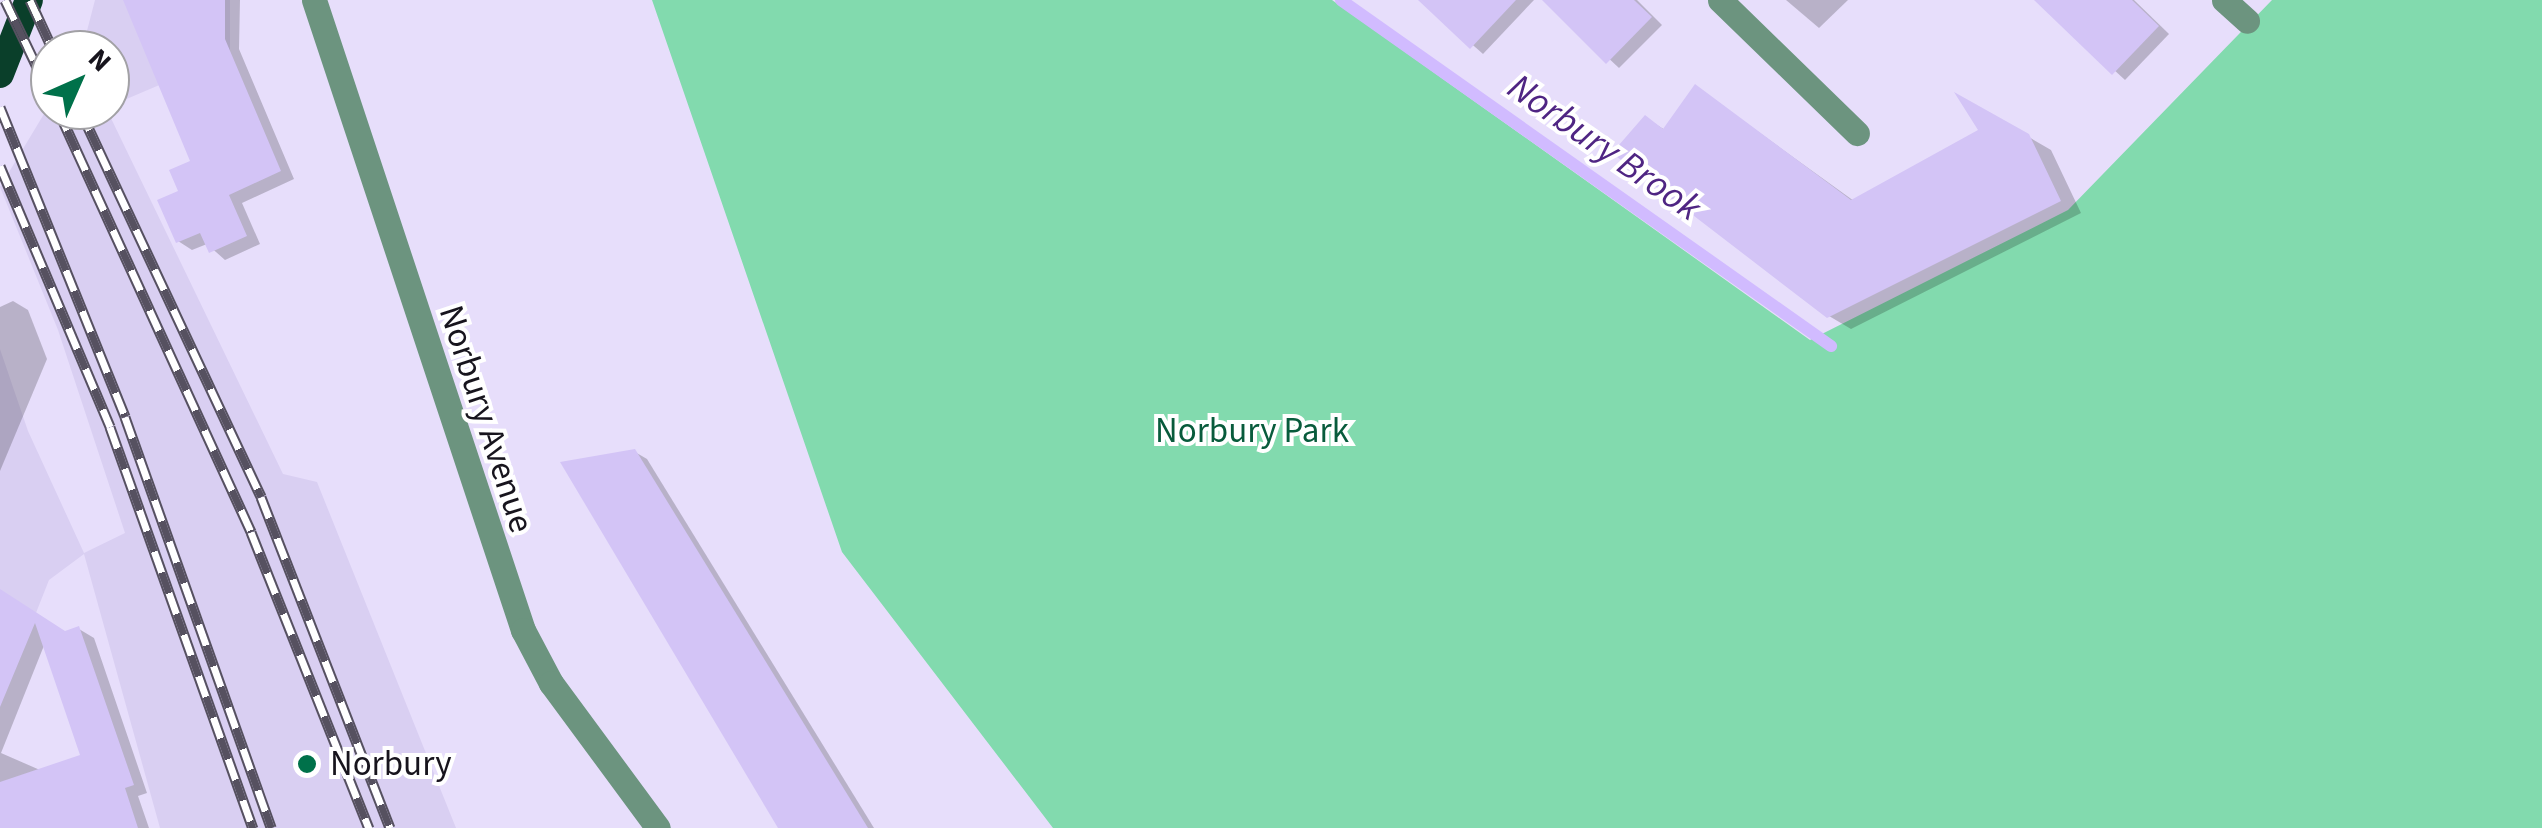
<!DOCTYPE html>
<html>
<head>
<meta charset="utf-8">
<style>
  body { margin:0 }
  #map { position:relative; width:2542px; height:828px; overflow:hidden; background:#e7defb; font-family:"Source Sans 3",sans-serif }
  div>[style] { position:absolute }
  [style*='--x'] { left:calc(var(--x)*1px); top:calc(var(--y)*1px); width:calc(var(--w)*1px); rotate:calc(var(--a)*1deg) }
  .built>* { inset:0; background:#d9cff2 }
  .green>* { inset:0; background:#82daae }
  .shadow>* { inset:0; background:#0003 }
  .stream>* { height:12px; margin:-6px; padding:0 6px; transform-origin:6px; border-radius:6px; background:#d1bbff }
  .building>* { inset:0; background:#d3c4f6 }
  .minor>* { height:25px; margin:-12.5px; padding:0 12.5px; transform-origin:12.5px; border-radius:12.5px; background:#6c947f }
  .trunk>* { height:28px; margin:-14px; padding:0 14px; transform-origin:14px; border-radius:14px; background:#0a3f2a }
  .rail>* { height:11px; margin-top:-5.5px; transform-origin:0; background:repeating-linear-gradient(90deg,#fff 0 22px,#565160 0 44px); box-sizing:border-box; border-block:2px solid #565160 }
  .dots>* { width:28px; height:28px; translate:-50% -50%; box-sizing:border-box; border:5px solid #fff; border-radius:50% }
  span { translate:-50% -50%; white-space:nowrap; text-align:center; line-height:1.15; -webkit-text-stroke:8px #fff; paint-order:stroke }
  .street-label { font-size:35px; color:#17141d }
  .park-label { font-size:35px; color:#085b3c }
  .poi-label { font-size:35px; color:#17141d }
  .left { translate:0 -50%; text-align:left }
  .water-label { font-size:38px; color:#4f2583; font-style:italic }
  .north { position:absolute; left:30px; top:30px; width:100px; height:100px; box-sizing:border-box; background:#fff; border:2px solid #a2a1a5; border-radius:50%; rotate:45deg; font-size:28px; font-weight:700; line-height:40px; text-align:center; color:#17141d }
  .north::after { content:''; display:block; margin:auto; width:35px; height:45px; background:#00714a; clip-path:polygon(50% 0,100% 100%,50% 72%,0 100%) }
</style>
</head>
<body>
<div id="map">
  <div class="built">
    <div style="clip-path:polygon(95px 0,230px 0,230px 55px,110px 106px,110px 50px,82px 50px)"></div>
    <div style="clip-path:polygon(50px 104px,50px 110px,107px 110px,283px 474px,317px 482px,456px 828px,160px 828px,84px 554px,49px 580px,0 704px,0 349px,28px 431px,84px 553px,125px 533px,58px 330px,0 187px)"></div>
  </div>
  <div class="green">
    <div style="clip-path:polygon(652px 0,1332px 0,1810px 340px,2068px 210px,2272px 0,2542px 0,2542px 828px,1053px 828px,842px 552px)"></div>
  </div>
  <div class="shadow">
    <div style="clip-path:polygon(128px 0,240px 0,239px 49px,294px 179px,242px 203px,260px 244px,225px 260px,207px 244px,192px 250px,178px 241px,181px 192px,193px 163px)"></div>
    <div style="clip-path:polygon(1422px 0,1534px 0,1483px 54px)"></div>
    <div style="clip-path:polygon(1546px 0,1637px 0,1662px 25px,1619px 68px)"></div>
    <div style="clip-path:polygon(1786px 0,1848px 0,1819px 28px)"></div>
    <div style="clip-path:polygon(2038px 0,2134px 0,2169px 34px,2125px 80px)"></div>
    <div style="clip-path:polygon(1696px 87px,1854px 201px,1981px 131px,1962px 98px,2051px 150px,2081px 213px,1851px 329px,1829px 316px,1646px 118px,1665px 130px)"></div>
    <div style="clip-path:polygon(13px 301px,28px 310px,47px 359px,0 471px,0 307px)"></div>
    <div style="clip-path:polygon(635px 452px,647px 459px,874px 828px,781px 828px)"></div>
    <div style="clip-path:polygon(evenodd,0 590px,66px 633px,79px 629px,94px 638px,147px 793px,138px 796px,149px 828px,0 828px,0 590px,45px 643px,95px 794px,1px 753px,45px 643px)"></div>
  </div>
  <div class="stream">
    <div style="--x:1341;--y:0;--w:600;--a:35.23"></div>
  </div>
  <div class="building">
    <div style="clip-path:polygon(123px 0,225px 0,225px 39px,281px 171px,229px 195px,247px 236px,209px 253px,200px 233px,176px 243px,157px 200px,178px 191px,169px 170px,190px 161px)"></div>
    <div style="clip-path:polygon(1418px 0,1516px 0,1470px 49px)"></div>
    <div style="clip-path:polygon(1542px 0,1634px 0,1652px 17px,1606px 64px)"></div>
    <div style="clip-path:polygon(2034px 0,2132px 0,2159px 26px,2112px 75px)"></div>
    <div style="clip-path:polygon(1695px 84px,1851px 200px,1978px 130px,1954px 92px,2029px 134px,2061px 201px,1827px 318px,1612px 153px,1645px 115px,1663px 129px)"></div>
    <div style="clip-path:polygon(635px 449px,868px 828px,778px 828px,560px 462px)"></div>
    <div style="clip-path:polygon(0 589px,65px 631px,79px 626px,134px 785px,125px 788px,138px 828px,0 828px,0 782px,80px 755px,35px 623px,0 707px)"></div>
  </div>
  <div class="minor">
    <div style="--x:314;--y:0;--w:664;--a:71.65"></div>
    <div style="--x:523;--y:630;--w:60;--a:62.2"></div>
    <div style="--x:551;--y:683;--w:180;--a:53.6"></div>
    <div style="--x:1720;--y:0;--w:191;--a:44.2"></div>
    <div style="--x:2224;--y:0;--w:31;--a:42"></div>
  </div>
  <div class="trunk">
    <div style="--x:0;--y:74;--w:79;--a:-68.6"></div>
  </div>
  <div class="rail">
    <div style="--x:5;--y:0;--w:104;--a:64.4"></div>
    <div style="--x:30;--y:0;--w:55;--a:65.3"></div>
    <div style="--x:0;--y:107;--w:334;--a:68"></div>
    <div style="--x:125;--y:417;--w:436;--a:70.4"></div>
    <div style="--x:58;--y:110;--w:464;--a:65.4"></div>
    <div style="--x:251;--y:532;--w:319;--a:68.3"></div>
    <div style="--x:80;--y:110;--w:427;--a:64.9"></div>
    <div style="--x:261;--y:497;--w:355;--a:68.7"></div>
    <div style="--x:0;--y:166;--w:283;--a:67.1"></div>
    <div style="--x:110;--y:427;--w:426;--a:70.4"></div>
  </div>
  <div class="dots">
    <div style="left:307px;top:764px;background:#00714a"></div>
  </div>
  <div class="street-label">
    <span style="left:486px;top:419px;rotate:72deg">Norbury Avenue</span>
  </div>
  <div class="park-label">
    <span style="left:1252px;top:431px">Norbury Park</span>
  </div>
  <div class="poi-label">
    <span class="left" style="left:330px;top:764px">Norbury</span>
  </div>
  <div class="water-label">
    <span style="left:1604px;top:148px;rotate:35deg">Norbury Brook</span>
  </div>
  <div class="north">N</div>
</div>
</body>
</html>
